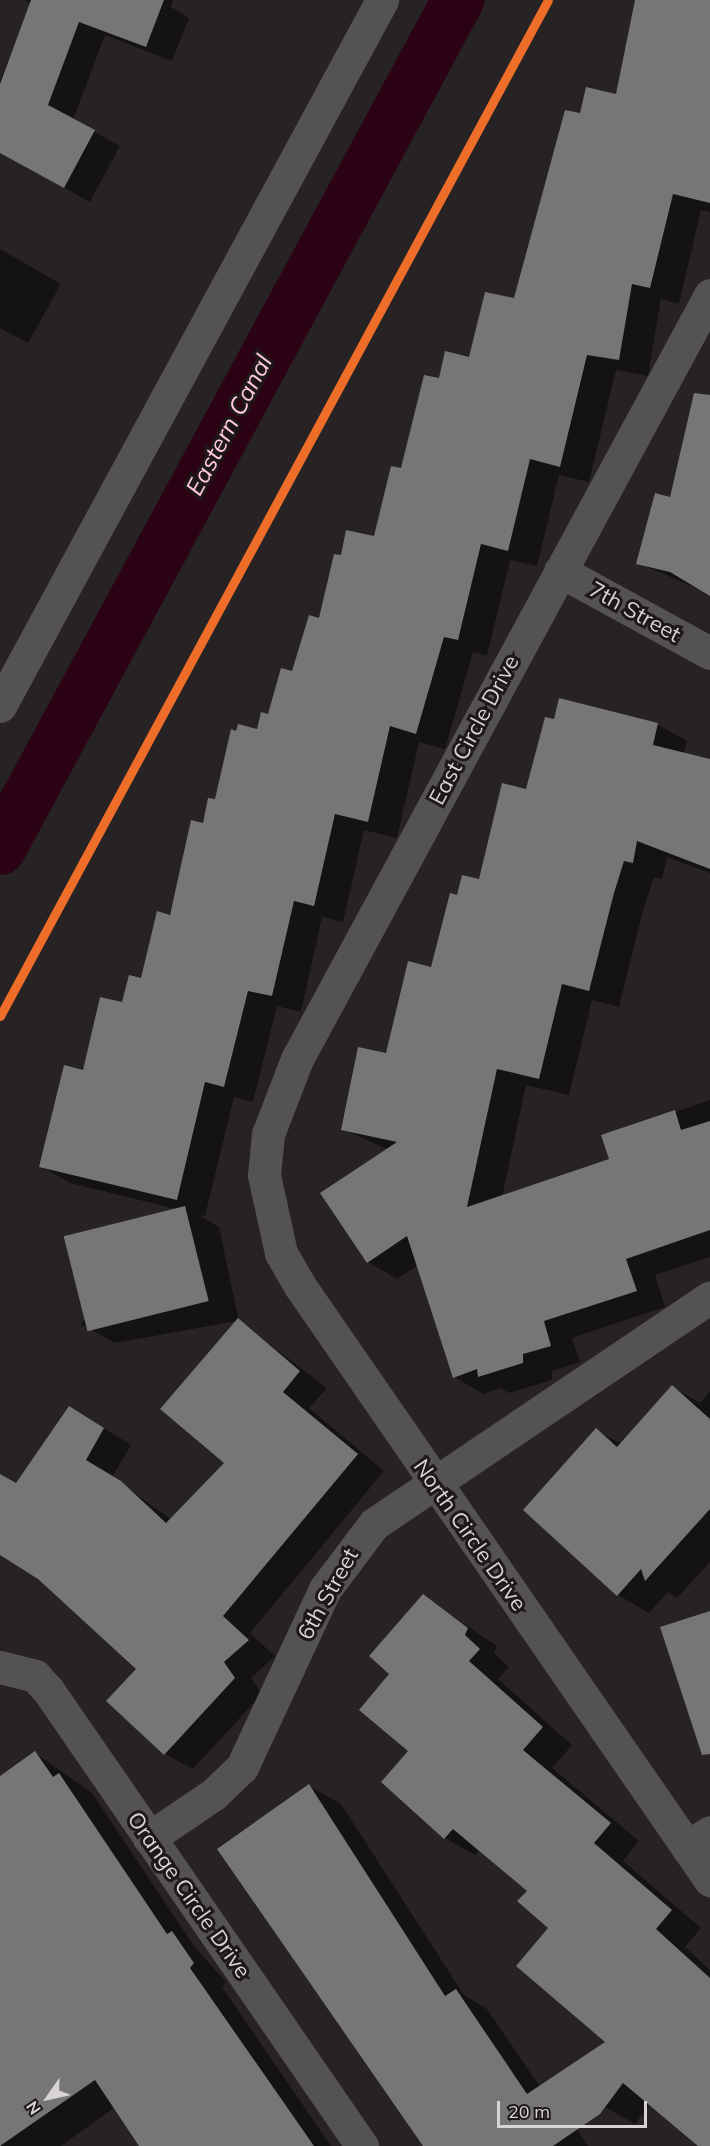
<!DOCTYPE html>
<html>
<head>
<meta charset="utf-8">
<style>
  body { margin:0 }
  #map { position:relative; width:710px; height:2146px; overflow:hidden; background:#272324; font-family:Mulish,sans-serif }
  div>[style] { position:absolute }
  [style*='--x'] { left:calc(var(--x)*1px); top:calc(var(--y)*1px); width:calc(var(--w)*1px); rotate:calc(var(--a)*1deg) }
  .shadow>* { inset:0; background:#0007 }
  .canal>* { height:52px; margin:-26px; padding:0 26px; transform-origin:26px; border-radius:26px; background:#2b0314 }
  .building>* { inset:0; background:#767675; transform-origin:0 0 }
  .path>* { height:4px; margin-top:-2px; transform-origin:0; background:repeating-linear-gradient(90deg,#595757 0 4.5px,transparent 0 9px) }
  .minor>* { height:33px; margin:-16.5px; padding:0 16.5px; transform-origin:16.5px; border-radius:16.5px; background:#545253 }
  .cycleway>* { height:9px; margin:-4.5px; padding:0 4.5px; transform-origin:4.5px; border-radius:4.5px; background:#ee6e29 }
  span { translate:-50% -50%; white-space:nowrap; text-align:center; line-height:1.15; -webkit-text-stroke:6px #1f181a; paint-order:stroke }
  .street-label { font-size:22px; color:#d8d3d4 }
  .water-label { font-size:24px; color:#ffc9d8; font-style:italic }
  .north { position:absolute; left:18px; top:2068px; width:60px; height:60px; -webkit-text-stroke:4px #1f181a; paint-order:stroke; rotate:236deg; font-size:16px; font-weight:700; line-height:24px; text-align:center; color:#d8d3d4 }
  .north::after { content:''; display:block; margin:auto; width:21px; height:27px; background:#d8d3d4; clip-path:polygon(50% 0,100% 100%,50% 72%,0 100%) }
  .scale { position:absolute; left:497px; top:2101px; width:150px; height:27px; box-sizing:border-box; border:3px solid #d8d3d4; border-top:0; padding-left:8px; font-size:18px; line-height:21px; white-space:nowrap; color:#d8d3d4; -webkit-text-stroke:4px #1f181a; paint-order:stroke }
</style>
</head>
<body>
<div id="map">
  <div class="shadow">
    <div style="clip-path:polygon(25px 0,173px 0,171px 7px,189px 18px,172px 61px,105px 35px,73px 120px,120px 146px,90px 202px,0 152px,0 80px,32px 4px)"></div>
    <div style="clip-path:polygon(637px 0,710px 0,710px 212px,701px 210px,679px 304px,661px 299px,648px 376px,616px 370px,589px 482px,559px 475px,537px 566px,510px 560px,487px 656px,473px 652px,445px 749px,419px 742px,397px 838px,364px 830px,343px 922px,322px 917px,301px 1012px,277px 1006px,253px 1102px,234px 1097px,205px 1216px,199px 1215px,219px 1227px,239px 1321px,327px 1388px,309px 1408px,384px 1471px,250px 1633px,275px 1656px,251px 1678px,262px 1694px,193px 1769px,165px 1754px,138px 1669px,39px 1577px,0 1553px,0 1499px,97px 1424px,131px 1445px,112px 1477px,172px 1520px,226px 1463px,237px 1321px,115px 1343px,81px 1324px,176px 1209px,70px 1183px,41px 1166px,84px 1072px,143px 980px,204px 824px,293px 673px,320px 620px,342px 557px,375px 538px,440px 380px,470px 358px,515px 300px,581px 115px,617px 96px)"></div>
    <div style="clip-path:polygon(0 249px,61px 284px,28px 343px,0 328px)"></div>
    <div style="clip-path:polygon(710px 433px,710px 594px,638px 563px)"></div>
    <div style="clip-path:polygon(555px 720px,657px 724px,687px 741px,684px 754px,710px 761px,710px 873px,667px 857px,662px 879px,654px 877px,643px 910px,619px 1007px,592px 1000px,569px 1095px,526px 1085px,502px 1197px,611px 1160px,603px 1136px,710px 1100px,710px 1257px,655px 1275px,665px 1307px,572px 1338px,580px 1362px,552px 1371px,552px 1380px,509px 1393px,500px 1388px,483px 1394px,454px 1377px,418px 1265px,397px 1279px,368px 1262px,389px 1150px,343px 1129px,432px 969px,458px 897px,480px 881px,528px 791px)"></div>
    <div style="clip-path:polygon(673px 1387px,700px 1403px,710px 1391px,710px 1562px,677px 1598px,668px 1592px,649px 1613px,618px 1595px,596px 1430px,621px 1444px)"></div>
    <div style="clip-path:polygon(423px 1596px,497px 1646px,494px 1653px,509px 1667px,498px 1679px,572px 1745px,552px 1768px,639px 1841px,623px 1861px,701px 1928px,685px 1947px,710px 1970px,710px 2146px,701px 2146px,650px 2104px,635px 2124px,605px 2107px,607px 2042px,529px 1890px,480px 1850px,475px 1855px,445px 1838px,383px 1782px,410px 1751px,392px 1673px)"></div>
    <div style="clip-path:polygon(35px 1753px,92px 1793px,194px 1946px,226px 1982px,222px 1987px,331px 2146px,141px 2146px,115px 2107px,61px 2146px,0 2146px,0 1778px)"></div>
    <div style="clip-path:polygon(309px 1786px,341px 1804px,464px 1995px,487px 2009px,551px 2103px,564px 2110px,588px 2146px,423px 2146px)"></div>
  </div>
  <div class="canal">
    <div style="--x:0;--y:849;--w:965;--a:-61.65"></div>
  </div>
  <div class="building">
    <div style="clip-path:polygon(31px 0,164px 0,146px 47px,79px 22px,48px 105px,95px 130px,64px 188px,0 153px,0 84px)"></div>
    <div style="clip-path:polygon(635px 0,710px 0,710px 203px,673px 194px,650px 288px,632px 284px,619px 360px,587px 355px,560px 467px,530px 459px,508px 551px,481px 544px,458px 640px,444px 637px,416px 734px,390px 726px,368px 822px,335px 814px,314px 906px,294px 901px,272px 996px,248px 991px,224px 1087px,205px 1082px,177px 1200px,39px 1167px,64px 1065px,83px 1070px,100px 997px,122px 1002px,129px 975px,141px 978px,157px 911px,170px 915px,191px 820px,203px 823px,208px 798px,215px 799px,231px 729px,236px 731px,238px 724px,257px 729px,261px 712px,268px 714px,281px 668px,292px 671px,309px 615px,319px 618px,334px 554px,341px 555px,346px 530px,374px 536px,391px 466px,401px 468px,424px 375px,439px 378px,445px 351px,469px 357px,485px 292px,514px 298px,565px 110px,580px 113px,586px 87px,616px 94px)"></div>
    <div style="clip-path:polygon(694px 393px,710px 395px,710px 596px,670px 572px,636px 564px,655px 493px,670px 497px)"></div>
    <div style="clip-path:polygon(559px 698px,658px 723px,653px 745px,710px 759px,710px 869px,637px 841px,633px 863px,624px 861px,614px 893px,589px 991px,562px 984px,539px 1079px,497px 1069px,467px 1207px,609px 1159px,601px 1135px,675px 1110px,681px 1130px,710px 1121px,710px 1230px,626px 1259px,637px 1291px,544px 1321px,551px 1346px,523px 1354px,523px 1363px,478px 1377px,477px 1369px,453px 1378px,407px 1236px,367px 1263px,320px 1193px,397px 1142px,341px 1130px,358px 1047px,386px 1053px,408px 961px,431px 967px,450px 893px,457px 895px,462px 875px,479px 879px,502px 783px,526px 789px,545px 717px,554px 719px)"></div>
    <div style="left:185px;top:1206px;width:98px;height:125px;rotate:76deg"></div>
    <div style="clip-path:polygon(238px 1318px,300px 1371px,283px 1392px,358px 1454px,223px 1616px,249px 1640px,224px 1662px,235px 1678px,164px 1755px,106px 1701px,136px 1669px,38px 1579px,0 1555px,0 1474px,16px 1483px,69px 1406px,104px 1428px,86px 1460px,121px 1481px,166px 1523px,224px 1463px,160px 1409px)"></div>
    <div style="clip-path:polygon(672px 1385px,710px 1419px,710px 1509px,645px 1581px,641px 1569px,617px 1596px,523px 1510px,596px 1428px,617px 1447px)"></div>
    <div style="clip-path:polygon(423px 1594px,468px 1628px,465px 1635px,480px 1649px,469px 1661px,543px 1727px,523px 1750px,611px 1823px,594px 1843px,672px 1910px,656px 1929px,710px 1978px,710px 2146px,698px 2146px,623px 2083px,600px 2114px,553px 2146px,423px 2146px,217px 1849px,309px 1784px,445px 1996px,456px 1989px,527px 2094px,605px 2042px,516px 1966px,548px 1928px,517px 1901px,527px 1891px,453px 1829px,444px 1839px,381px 1782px,408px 1751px,359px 1710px,389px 1674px,369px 1656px)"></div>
    <div style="clip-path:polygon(710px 1611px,710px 1754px,702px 1755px,660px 1627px)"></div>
    <div style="clip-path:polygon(35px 1751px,53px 1777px,59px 1773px,167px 1934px,172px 1931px,194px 1963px,190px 1968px,314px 2146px,139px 2146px,95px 2080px,0 2146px,0 1776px)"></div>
  </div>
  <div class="path">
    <div style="--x:0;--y:1016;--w:1154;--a:-61.66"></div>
  </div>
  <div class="minor">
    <div style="--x:710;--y:295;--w:868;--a:118.39"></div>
    <div style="--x:297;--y:1059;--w:80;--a:111.1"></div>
    <div style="--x:268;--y:1134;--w:41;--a:95.6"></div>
    <div style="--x:264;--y:1175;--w:80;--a:77.7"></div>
    <div style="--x:281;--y:1253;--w:38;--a:60"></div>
    <div style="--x:300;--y:1286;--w:722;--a:55.39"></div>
    <div style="--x:560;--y:571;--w:171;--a:28.7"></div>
    <div style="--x:0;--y:706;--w:803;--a:-61.58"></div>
    <div style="--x:0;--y:1667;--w:36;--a:14"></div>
    <div style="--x:35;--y:1676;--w:19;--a:47"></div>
    <div style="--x:48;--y:1690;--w:554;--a:55.45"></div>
    <div style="--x:149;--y:1838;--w:78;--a:-34.1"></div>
    <div style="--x:214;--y:1794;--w:39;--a:-44"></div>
    <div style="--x:242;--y:1767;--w:196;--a:-65"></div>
    <div style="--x:325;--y:1589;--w:81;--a:-53"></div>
    <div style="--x:374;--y:1524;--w:405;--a:-34"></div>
    <div style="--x:687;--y:1847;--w:27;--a:-33"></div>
  </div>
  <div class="cycleway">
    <div style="--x:0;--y:1016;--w:1154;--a:-61.66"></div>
  </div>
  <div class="street-label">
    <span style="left:635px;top:612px;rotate:29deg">7th Street</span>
    <span style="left:474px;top:730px;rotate:-62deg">East Circle Drive</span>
    <span style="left:470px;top:1535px;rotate:55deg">North Circle Drive</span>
    <span style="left:328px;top:1594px;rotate:-61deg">6th Street</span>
    <span style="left:189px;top:1895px;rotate:55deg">Orange Circle Drive</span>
  </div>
  <div class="water-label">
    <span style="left:229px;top:425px;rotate:-62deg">Eastern Canal</span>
  </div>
  <div class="north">N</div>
  <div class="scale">20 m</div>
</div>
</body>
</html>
